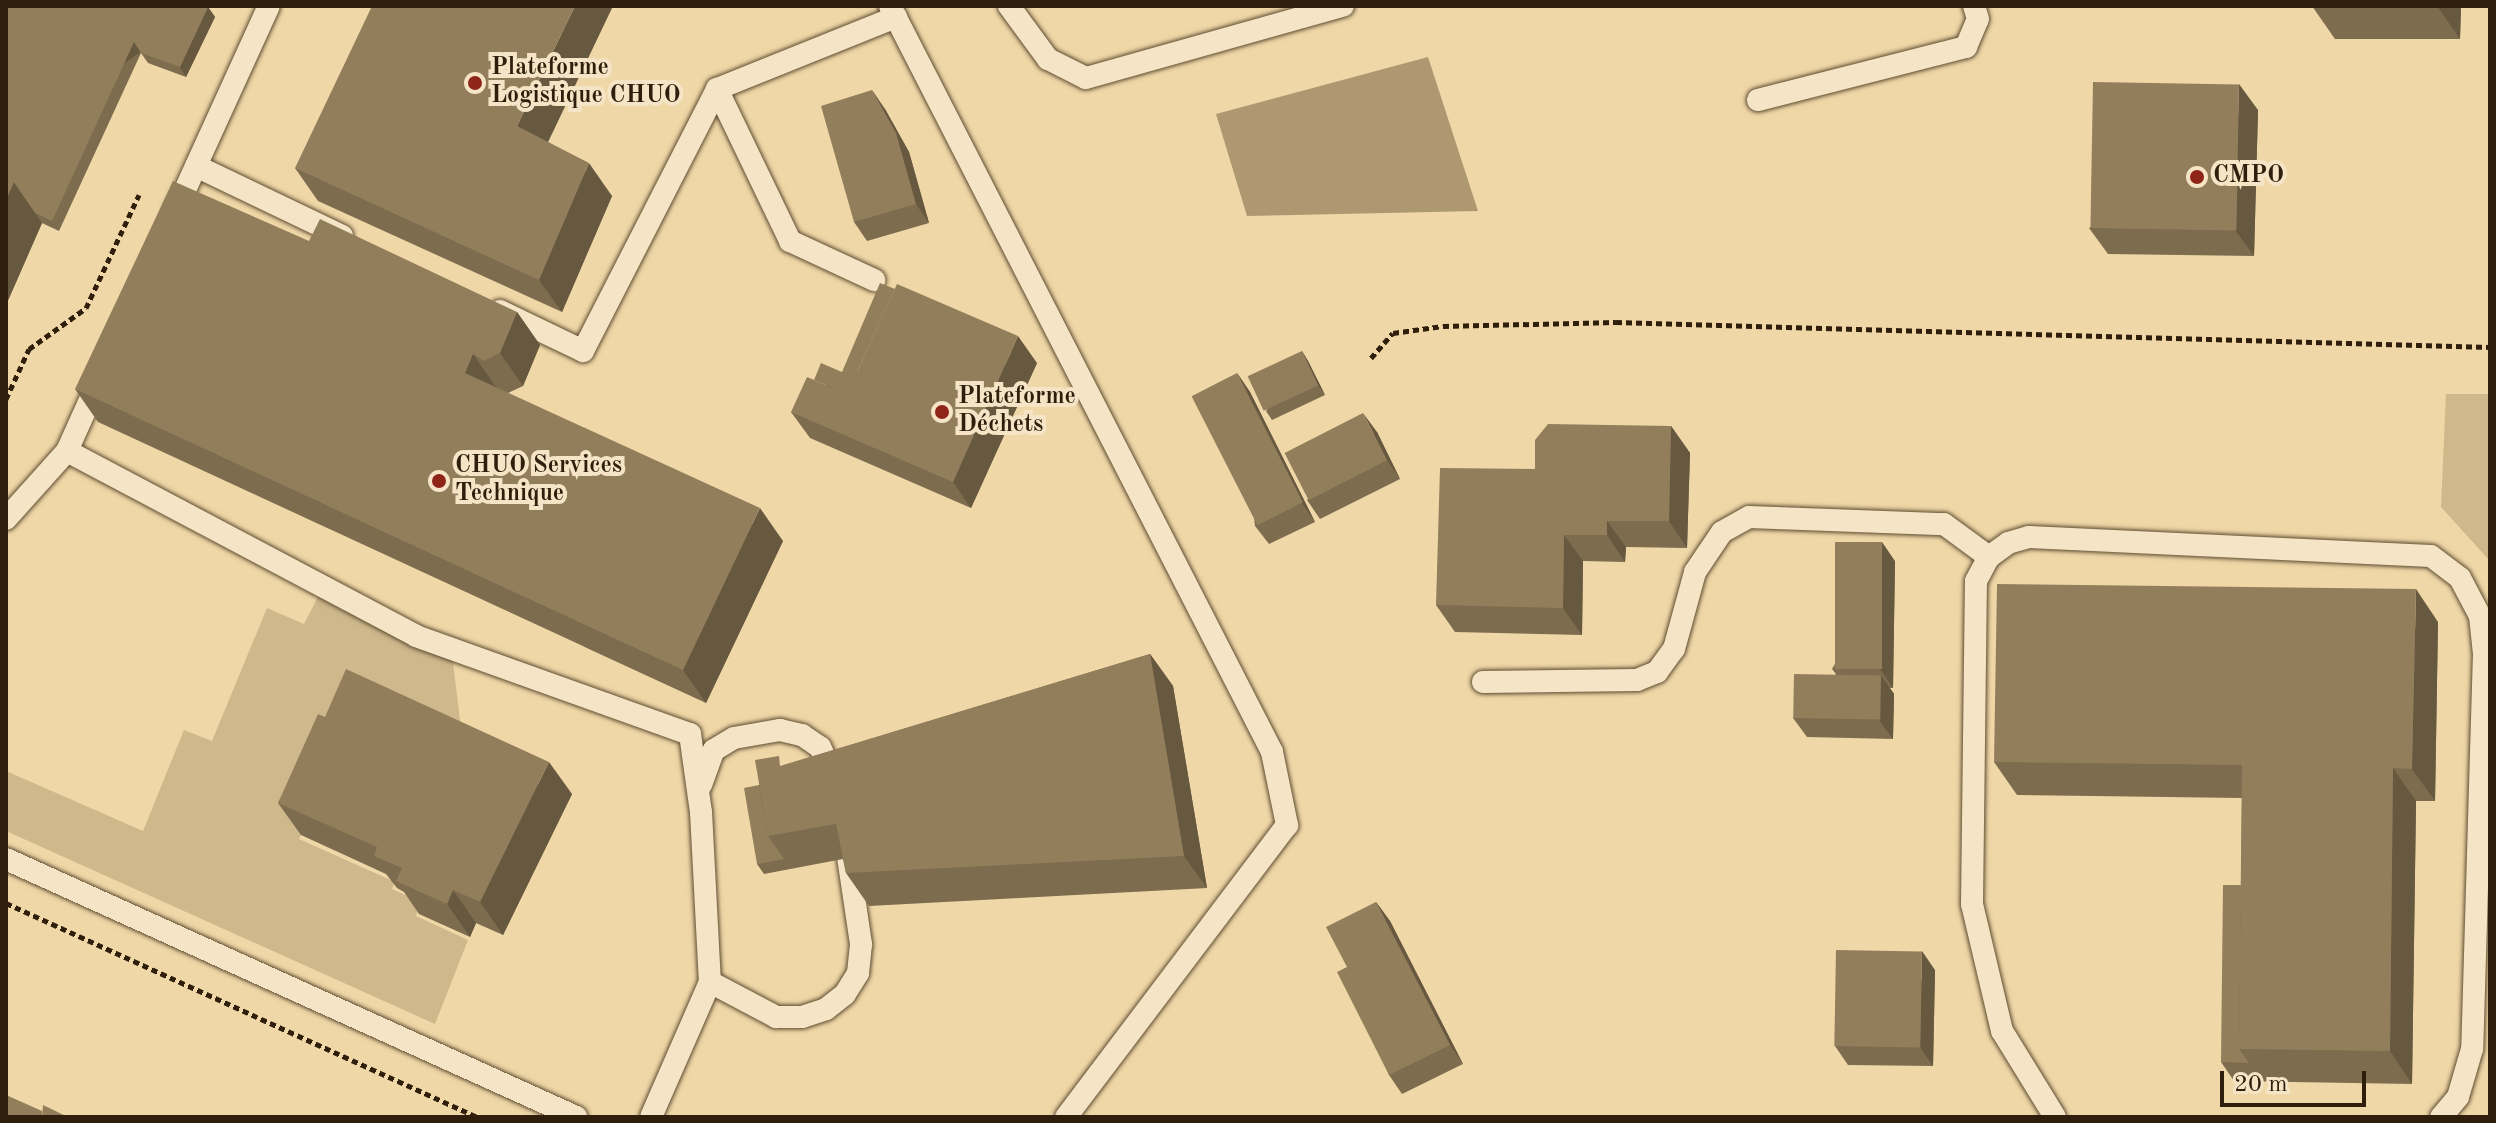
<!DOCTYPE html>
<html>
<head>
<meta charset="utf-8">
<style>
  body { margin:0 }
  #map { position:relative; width:2496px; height:1123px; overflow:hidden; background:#efd7a7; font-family:"Old Standard TT",serif }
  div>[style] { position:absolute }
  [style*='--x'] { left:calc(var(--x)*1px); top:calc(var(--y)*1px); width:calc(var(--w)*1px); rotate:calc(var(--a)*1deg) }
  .green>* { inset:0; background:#ceb88c }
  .water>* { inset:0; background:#ae9872 }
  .path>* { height:5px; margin-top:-2.5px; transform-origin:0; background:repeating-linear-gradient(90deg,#2f1e0b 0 6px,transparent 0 10px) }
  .roads { filter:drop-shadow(0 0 2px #5f4c32) drop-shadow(0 0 2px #5f4c32) }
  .lane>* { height:22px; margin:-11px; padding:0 11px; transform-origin:11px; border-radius:11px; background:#f5e5c6 }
  .wall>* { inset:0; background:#7e6c4f }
  .shaded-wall>* { inset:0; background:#675840; transform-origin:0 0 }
  .building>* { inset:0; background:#937e5c; transform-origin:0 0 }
  .dots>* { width:22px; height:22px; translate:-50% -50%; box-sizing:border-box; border:4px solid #f5e5c6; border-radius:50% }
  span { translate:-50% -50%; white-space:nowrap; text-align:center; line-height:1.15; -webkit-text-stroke:8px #f5e5c6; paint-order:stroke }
  .poi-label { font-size:24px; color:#2f1e0b; font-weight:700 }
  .left { translate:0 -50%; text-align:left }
  .frame { position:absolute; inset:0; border:8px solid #2f1e0b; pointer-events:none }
  .scale { position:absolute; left:2220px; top:1071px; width:146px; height:36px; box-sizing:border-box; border:4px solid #2f1e0b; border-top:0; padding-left:10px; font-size:24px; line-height:28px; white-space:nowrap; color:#2f1e0b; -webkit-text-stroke:6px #f5e5c6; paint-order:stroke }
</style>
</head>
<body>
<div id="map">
  <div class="green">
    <div style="clip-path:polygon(2446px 394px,2490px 394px,2490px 561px,2441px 507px)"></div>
    <div style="clip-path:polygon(320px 593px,452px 654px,463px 745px,369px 702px,299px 839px,395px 882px,392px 889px,421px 902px,416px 916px,468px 940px,435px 1024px,6px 831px,6px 771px,143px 831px,184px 730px,212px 741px,267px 608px,304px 624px)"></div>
  </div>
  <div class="water">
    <div style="clip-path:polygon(1428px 57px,1478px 211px,1247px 216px,1216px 114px)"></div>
  </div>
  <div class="path">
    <div style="--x:1371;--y:358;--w:33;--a:-49"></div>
    <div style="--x:1393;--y:333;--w:50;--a:-8"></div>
    <div style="--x:1443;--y:326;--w:173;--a:-1.3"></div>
    <div style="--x:1616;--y:322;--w:874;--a:1.64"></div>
    <div style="--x:6;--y:399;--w:55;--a:-65.3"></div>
    <div style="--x:29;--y:349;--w:70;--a:-35.7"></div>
    <div style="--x:86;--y:308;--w:125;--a:-64.9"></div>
    <div style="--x:6;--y:903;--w:517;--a:24.43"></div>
  </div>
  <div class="roads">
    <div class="lane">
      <div style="--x:890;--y:6;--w:838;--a:62.88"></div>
      <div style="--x:1272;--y:752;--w:75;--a:78.4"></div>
      <div style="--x:1287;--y:825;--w:366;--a:127.1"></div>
      <div style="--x:1009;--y:6;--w:66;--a:53.7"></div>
      <div style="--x:1048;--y:59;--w:42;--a:26.6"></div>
      <div style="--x:1086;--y:78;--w:267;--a:-15.7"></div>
      <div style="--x:717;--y:89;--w:169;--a:64.3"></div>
      <div style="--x:790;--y:241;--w:93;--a:24.9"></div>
      <div style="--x:1758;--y:100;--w:215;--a:-14.3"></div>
      <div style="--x:1966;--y:47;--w:30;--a:-67"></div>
      <div style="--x:1978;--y:19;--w:14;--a:-107"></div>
      <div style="--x:196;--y:166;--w:162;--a:25.6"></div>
      <div style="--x:175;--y:212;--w:226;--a:-65.5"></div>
      <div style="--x:500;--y:311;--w:92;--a:25.7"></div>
      <div style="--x:583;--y:351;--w:294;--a:-62.9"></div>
      <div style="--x:717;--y:89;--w:193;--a:-21.9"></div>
      <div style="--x:67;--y:451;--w:395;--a:27.9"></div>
      <div style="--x:416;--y:636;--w:291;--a:19.7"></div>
      <div style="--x:690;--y:734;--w:79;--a:82"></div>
      <div style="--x:701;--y:812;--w:170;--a:87"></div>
      <div style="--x:710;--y:982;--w:147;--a:113.6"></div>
      <div style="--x:6;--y:519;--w:91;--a:-48.1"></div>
      <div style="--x:67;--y:451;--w:76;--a:-65.8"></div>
      <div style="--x:1483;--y:682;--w:154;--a:-0.7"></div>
      <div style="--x:1637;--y:680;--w:22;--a:-22"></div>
      <div style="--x:1657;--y:672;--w:29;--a:-54"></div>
      <div style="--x:1674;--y:649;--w:80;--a:-74.7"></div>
      <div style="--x:1695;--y:572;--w:48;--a:-56"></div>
      <div style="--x:1722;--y:532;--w:31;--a:-29"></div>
      <div style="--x:1749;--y:517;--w:195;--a:2.1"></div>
      <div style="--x:1944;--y:524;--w:56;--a:36.3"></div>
      <div style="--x:701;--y:785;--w:37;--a:-70"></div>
      <div style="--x:714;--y:750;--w:23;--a:-31"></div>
      <div style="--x:734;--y:738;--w:47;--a:-9.9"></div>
      <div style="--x:780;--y:730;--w:23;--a:13"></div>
      <div style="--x:802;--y:735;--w:22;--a:34"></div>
      <div style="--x:820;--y:747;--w:33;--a:65"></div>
      <div style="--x:6;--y:859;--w:626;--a:24.35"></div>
      <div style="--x:710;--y:982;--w:75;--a:27.9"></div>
      <div style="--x:776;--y:1017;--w:26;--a:0"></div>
      <div style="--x:802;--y:1017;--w:25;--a:-18"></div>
      <div style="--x:826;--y:1009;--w:24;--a:-38"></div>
      <div style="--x:845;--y:994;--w:25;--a:-58"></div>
      <div style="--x:858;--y:973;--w:29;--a:-84"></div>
      <div style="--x:861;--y:944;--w:95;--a:-98.5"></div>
      <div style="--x:2055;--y:1117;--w:101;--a:-121.6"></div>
      <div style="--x:2002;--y:1031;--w:130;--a:-103.3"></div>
      <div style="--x:1972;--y:904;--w:323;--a:-89.3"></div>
      <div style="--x:1976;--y:581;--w:27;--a:-62"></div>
      <div style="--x:1989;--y:557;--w:24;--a:-36"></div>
      <div style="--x:2008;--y:543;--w:22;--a:-16"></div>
      <div style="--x:2029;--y:537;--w:402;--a:2.7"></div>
      <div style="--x:2431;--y:556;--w:36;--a:37"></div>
      <div style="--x:2460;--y:578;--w:43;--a:62.2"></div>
      <div style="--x:2480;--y:616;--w:36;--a:84"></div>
      <div style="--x:2484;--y:652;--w:397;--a:91.7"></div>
      <div style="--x:2472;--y:1049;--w:50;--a:106.3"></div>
      <div style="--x:2458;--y:1097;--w:26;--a:130"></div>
    </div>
  </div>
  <div class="wall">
    <div style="clip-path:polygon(6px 6px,208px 7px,215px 17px,186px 77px,148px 63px,141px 53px,59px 231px,42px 223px,6px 305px)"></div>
    <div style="clip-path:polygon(2312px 6px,2461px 6px,2460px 39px,2335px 39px)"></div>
    <div style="clip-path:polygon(885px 109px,909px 152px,929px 223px,867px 241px,854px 222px)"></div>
    <div style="clip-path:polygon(2258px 110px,2254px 256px,2108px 254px,2089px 228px)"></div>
    <div style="clip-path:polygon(548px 142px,612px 196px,562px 312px,318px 201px,295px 168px)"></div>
    <div style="clip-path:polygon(517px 312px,540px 345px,523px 386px,508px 393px,783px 541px,706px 703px,98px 422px,75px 389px)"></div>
    <div style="clip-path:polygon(1302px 351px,1308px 361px,1325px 395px,1272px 420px,1266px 411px)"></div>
    <div style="clip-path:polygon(1037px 363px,971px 508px,810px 438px,791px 412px,842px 372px)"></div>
    <div style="clip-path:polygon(1237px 373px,1250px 392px,1315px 522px,1269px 544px,1255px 526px)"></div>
    <div style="clip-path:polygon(1671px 426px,1690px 453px,1687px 548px,1626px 547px,1625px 562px,1583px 561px,1582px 635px,1455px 632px,1436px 605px,1535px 469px)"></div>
    <div style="clip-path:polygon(1377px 432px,1400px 479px,1320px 519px,1307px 500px)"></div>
    <div style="clip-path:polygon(1895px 561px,1893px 688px,1890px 688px,1894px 694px,1893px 739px,1807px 737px,1793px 718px,1836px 674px,1832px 669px)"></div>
    <div style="clip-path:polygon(2438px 622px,2435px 801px,2416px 801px,2412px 1084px,2234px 1081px,2221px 1062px,2241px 885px,2242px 798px,2017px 795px,1994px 762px)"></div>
    <div style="clip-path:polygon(1150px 654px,1173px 686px,1207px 888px,869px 906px,846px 873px,843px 859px,764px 874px,757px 864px,759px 785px,785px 765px)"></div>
    <div style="clip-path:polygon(325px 717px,572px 794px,503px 935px,476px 923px,470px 937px,419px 914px,404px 892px,397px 888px,386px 874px,301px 835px,278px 803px)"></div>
    <div style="clip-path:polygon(1376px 902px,1390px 921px,1463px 1064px,1402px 1094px,1389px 1075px,1347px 967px)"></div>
    <div style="clip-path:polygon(1935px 970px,1933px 1066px,1848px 1065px,1835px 1046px)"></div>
  </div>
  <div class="shaded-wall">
    <div style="clip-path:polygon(575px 6px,613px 6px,540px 159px,517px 126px)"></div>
    <div style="clip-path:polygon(2437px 6px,2461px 6px,2460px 39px)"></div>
    <div style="clip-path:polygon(208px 7px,215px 17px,186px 77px,180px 67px)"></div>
    <div style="left:134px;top:42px;width:12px;height:197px;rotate:55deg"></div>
    <div style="clip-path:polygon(2239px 84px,2258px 110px,2254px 256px,2235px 230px)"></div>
    <div style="clip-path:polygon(872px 90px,885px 109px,909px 152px,929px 223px,916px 204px)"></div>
    <div style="clip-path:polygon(589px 163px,612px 196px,562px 312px,539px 280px)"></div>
    <div style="clip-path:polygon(14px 182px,42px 223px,6px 305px,6px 200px)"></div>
    <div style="clip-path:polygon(517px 312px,540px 345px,523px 386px,500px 353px)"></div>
    <div style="clip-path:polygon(1018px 336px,1037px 363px,971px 508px,953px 482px)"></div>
    <div style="clip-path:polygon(1302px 351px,1308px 361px,1325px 395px,1318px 385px)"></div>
    <div style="clip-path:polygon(473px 354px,496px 387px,488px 406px,465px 373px)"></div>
    <div style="clip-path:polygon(1237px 373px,1250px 392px,1315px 522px,1302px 503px)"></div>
    <div style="clip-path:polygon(1363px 413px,1377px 432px,1400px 479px,1387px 460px)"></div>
    <div style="clip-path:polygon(1671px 426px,1690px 453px,1687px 548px,1669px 521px)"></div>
    <div style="clip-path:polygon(760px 508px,783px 541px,706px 703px,683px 670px)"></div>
    <div style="clip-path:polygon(1607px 521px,1626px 547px,1625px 562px,1607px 535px)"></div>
    <div style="clip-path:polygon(1564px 535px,1583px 561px,1582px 635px,1563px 608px)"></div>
    <div style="clip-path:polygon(1882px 542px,1895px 561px,1893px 688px,1880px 669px)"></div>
    <div style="clip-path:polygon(2416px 589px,2438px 622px,2435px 801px,2412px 769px)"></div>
    <div style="clip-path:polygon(1150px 654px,1173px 686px,1207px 888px,1184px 856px)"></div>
    <div style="clip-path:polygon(1881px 675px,1894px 694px,1893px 739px,1879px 720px)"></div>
    <div style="clip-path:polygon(549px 762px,572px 794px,503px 935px,480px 902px)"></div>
    <div style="clip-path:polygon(2393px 768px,2416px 801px,2412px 1084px,2390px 1051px)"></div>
    <div style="clip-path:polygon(453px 890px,476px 923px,470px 937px,447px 904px)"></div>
    <div style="clip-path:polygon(1376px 902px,1390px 921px,1463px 1064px,1450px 1045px)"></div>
    <div style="clip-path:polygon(1922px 951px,1935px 970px,1933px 1066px,1920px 1047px)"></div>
  </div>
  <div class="building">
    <div style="clip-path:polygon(6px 6px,206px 6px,208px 7px,180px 67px,141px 53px,134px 42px,52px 221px,35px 213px,14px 182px,6px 179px)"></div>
    <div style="clip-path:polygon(372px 6px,575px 6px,517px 126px,589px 163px,539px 280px,295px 168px)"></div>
    <div style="left:2093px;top:82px;width:146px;height:146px;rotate:1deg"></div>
    <div style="clip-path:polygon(872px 90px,896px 133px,916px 204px,854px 222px,821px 106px)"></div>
    <div style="clip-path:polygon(6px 179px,14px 182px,6px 200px)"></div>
    <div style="clip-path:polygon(173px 181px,309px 241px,320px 219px,517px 312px,500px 353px,484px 361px,473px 354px,465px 373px,760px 508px,683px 670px,75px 389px)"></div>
    <div style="clip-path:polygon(880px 283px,895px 289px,847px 394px,814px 380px,821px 363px,842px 372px)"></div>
    <div style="clip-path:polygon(897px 284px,1018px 336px,953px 482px,791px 412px,807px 377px,847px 394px)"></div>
    <div style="left:1302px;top:351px;width:38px;height:60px;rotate:65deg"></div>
    <div style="left:1237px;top:373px;width:145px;height:51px;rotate:63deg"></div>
    <div style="left:1363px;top:413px;width:53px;height:88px;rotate:63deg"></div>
    <div style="clip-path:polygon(1548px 424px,1671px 426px,1669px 521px,1607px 521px,1607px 535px,1564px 535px,1563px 608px,1436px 605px,1440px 468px,1535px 469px,1535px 440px)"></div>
    <div style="left:1835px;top:542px;width:47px;height:127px"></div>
    <div style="clip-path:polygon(1997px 584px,2416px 589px,2412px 769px,2393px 768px,2390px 1051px,2239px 1049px,2242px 765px,1994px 762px)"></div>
    <div style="clip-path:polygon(1150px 654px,1184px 856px,846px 873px,836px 824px,768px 836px,755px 760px,779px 756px,780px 766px)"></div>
    <div style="clip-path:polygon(346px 669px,549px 762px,480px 902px,453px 890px,447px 904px,396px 881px,402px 868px,374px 856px,377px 847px,278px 803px,318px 714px,325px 717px)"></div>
    <div style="left:1794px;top:674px;width:87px;height:44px;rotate:1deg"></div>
    <div style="clip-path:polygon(759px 785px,768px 836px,784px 859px,757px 864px,744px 788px)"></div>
    <div style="clip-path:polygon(2223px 885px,2241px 885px,2239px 1049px,2249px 1063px,2221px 1062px)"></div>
    <div style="clip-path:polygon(1376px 902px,1450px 1045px,1389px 1075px,1337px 972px,1347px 967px,1326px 927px)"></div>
    <div style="left:1836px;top:950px;width:86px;height:96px;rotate:1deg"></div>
    <div style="clip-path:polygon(6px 1095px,42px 1111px,42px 1117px,6px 1117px)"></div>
    <div style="clip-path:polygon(43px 1105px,68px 1117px,42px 1117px)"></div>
  </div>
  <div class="dots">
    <div style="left:475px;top:83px;background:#8f2418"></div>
    <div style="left:2197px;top:177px;background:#8f2418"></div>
    <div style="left:942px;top:412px;background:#8f2418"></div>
    <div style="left:439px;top:481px;background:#8f2418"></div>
  </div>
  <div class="poi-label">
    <span class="left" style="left:491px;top:83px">Plateforme<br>Logistique CHUO</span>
    <span class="left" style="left:2213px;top:177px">CMPO</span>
    <span class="left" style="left:958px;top:412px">Plateforme<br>Déchets</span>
    <span class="left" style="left:455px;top:481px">CHUO Services<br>Technique</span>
  </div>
  <div class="frame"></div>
  <div class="scale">20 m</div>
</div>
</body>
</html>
